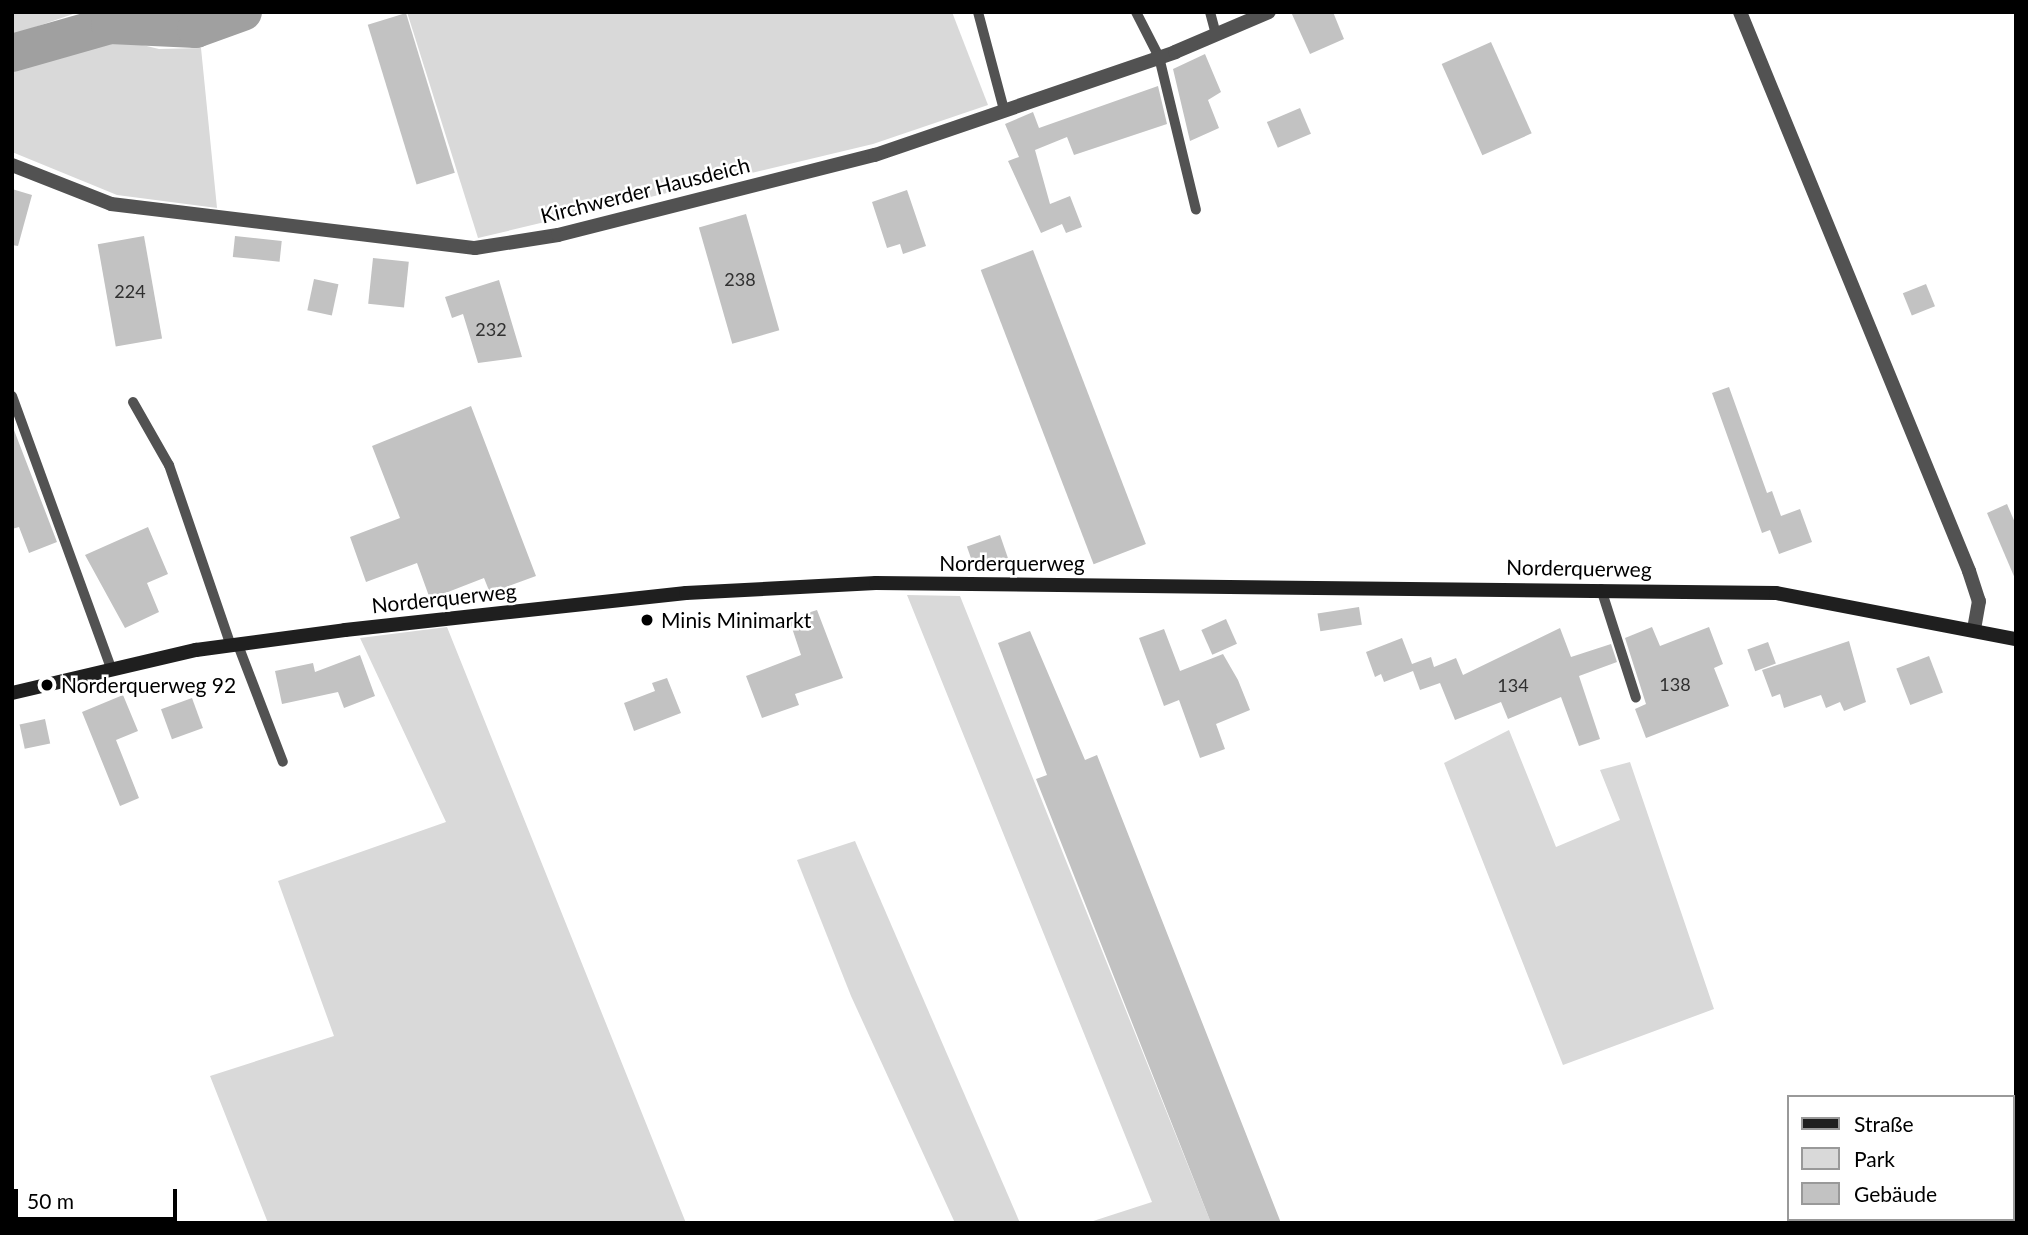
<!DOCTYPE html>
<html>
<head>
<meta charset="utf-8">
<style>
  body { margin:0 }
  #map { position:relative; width:2028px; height:1235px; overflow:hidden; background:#fff; font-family:Lato,sans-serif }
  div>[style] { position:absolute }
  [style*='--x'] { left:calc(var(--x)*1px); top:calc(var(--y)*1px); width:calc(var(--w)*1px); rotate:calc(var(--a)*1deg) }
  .green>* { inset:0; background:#d9d9d9 }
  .river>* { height:38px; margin:-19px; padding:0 19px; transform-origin:19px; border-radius:19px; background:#a0a0a0 }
  .building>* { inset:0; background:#c2c2c2; transform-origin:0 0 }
  .lane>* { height:10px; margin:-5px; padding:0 5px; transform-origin:5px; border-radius:5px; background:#525252 }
  .street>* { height:14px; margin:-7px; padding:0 7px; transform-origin:7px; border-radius:7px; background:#525252 }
  .secondary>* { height:14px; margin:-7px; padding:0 7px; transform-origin:7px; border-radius:7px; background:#1f1f1f }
  .dots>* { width:19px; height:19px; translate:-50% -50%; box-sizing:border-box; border:4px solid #fff; border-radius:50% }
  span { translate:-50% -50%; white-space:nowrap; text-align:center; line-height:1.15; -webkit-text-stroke:5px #fff; paint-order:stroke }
  .number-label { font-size:18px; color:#303030 }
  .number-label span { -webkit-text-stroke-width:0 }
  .street-label { font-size:21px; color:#000 }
  .poi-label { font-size:21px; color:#000 }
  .left { translate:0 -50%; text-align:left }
  .frame { position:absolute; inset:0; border:14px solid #000; pointer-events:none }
  .legend { position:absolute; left:1787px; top:1095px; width:228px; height:126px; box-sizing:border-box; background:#fff; border:2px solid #999; margin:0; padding:9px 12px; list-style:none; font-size:21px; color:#000 }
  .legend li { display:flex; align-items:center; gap:14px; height:35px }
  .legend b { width:35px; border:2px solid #999 }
  .scale { position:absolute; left:14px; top:1189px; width:163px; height:32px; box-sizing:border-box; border:4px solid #000; border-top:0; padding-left:9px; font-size:21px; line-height:24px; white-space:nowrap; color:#000; -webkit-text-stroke:5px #fff; paint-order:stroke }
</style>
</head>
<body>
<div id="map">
  <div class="green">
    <div style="clip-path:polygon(12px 12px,79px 12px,12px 35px)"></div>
    <div style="clip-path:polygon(407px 12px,952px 12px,988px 105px,873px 144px,478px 238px)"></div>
    <div style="clip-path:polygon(105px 36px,159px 49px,201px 48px,217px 208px,117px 195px,12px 152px,12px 69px)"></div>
    <div style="clip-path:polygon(907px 595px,960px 596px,1211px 1223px,1087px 1223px,1152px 1202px)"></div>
    <div style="clip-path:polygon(447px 627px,686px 1223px,268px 1223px,210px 1076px,334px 1036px,278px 881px,446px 822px,360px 638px)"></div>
    <div style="clip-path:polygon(1509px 730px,1556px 847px,1620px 820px,1600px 770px,1630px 762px,1714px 1009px,1563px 1065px,1444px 763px)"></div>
    <div style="clip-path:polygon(855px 841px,1020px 1223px,955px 1223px,851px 996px,797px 860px)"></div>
  </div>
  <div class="river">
    <div style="--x:12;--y:53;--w:102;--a:-15.9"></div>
    <div style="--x:110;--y:25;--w:86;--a:2.7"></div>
    <div style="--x:196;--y:29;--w:50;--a:-19.9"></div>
  </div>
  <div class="building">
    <div style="clip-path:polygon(1291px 12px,1333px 12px,1344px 39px,1310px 54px)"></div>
    <div style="left:406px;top:13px;width:167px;height:40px;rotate:73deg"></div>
    <div style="left:1491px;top:42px;width:100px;height:54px;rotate:66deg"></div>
    <div style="clip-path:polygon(1205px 54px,1221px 92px,1208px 100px,1219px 128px,1190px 141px,1173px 69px)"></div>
    <div style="clip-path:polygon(1158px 86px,1167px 124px,1074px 155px,1067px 137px,1035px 150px,1050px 204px,1070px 196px,1082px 227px,1066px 233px,1062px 224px,1041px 233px,1008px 161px,1019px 157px,1005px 124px,1033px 112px,1039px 128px)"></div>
    <div style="left:1300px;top:108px;width:28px;height:36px;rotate:67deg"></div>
    <div style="clip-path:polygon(12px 189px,32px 195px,18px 246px,12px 245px)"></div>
    <div style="clip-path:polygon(907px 190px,926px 246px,903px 254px,900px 244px,887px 248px,872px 202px)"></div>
    <div style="left:746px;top:214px;width:121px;height:49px;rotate:74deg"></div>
    <div style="left:144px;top:236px;width:104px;height:47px;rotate:80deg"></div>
    <div style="left:235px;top:236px;width:47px;height:21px;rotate:6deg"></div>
    <div style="left:1033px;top:250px;width:315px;height:56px;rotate:69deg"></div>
    <div style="left:373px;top:258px;width:36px;height:46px;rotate:6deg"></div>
    <div style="left:314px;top:279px;width:25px;height:32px;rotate:12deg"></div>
    <div style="clip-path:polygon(499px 280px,522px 357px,478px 363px,463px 314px,452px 318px,445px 297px)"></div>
    <div style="left:1926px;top:284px;width:24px;height:25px;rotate:68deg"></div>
    <div style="clip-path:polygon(1729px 387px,1767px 493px,1772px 491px,1781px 516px,1800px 509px,1812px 542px,1779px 554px,1770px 530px,1762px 533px,1712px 393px)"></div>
    <div style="clip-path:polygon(471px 406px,536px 576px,490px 593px,484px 578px,430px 599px,417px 563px,366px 582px,350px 537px,400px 518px,372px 446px)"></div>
    <div style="clip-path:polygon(14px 430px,57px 542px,29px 553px,19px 527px,12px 529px)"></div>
    <div style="clip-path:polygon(2007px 504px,2016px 525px,2016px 581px,1987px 513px)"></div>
    <div style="clip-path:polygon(148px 527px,168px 574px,147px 583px,159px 612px,125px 628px,85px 555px)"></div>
    <div style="left:1000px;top:535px;width:28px;height:35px;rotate:71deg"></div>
    <div style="left:1359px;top:607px;width:18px;height:42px;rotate:81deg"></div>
    <div style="clip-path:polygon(817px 610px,843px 678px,795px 694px,799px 705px,762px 718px,746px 676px,801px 655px,789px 619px)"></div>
    <div style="left:1226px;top:619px;width:27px;height:27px;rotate:66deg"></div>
    <div style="clip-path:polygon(1652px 627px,1660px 646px,1709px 627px,1723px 664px,1714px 668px,1729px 706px,1646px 738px,1635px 709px,1646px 704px,1625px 638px)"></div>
    <div style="clip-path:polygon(1560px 628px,1571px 657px,1611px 644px,1617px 662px,1579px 676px,1600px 739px,1579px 746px,1561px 697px,1508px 719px,1501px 702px,1455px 720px,1440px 683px,1420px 690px,1413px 671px,1384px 682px,1381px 674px,1375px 677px,1366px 652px,1402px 638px,1412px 664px,1431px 657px,1434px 667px,1456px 658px,1463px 675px)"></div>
    <div style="clip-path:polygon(1164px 629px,1180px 671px,1223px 654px,1238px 680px,1250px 710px,1216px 724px,1225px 749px,1200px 758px,1179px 700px,1164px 706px,1139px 638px)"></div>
    <div style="clip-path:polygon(1030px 631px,1085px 760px,1097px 755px,1281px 1223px,1211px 1223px,1036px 779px,1047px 775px,998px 643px)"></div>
    <div style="clip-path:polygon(1849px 641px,1866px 702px,1844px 711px,1840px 702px,1826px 708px,1821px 695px,1784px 708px,1780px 694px,1772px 697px,1762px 670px)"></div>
    <div style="left:1768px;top:642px;width:23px;height:22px;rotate:70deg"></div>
    <div style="clip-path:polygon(360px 655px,375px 696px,344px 708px,338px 692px,282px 704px,275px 671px,313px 663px,315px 672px)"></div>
    <div style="left:1929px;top:656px;width:39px;height:35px;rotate:69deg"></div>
    <div style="clip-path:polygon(667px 678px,681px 713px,634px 731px,624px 703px,655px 691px,652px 683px)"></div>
    <div style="clip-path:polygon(123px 695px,138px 731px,116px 740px,139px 798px,120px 806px,82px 712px)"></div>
    <div style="left:192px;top:698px;width:32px;height:33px;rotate:70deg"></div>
    <div style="left:45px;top:719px;width:25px;height:26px;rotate:78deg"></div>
  </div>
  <div class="lane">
    <div style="--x:978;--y:12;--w:101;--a:75.1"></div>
    <div style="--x:1136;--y:12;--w:51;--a:62.9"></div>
    <div style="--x:1159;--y:57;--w:157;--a:76.4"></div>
    <div style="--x:1210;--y:12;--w:24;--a:75"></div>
    <div style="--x:12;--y:396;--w:289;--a:70"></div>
    <div style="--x:133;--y:402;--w:73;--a:60.3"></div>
    <div style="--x:169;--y:465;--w:191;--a:71.1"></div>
    <div style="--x:1601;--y:589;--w:114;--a:72.2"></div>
    <div style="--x:238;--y:645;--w:125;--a:69"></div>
  </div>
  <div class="street">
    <div style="--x:1740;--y:12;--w:604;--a:67.72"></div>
    <div style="--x:1969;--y:571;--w:32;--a:72"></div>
    <div style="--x:1979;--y:601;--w:28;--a:100"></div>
    <div style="--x:12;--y:165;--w:106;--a:21.5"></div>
    <div style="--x:111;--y:204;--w:367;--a:6.9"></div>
    <div style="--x:475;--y:248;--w:84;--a:-8.9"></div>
    <div style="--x:558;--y:235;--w:327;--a:-14.2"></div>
    <div style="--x:875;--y:155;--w:317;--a:-18.9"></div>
    <div style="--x:1175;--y:52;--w:102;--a:-23.1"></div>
  </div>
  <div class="secondary">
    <div style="--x:12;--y:693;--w:189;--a:-13.2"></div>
    <div style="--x:196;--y:650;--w:150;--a:-7.6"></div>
    <div style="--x:345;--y:630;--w:343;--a:-6.2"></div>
    <div style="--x:686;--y:593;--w:190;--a:-3"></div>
    <div style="--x:876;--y:583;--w:900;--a:0.64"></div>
    <div style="--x:1776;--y:593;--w:244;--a:10.9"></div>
  </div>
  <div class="dots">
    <div style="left:647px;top:620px;background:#000"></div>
    <div style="left:47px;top:685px;background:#000"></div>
  </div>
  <div class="number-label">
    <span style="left:740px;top:279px">238</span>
    <span style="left:130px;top:291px">224</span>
    <span style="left:491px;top:329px">232</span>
    <span style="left:1675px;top:684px">138</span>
    <span style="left:1513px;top:685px">134</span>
  </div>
  <div class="street-label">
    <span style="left:645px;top:190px;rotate:-14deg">Kirchwerder Hausdeich</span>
    <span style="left:1012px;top:563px">Norderquerweg</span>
    <span style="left:1579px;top:568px;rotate:1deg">Norderquerweg</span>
    <span style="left:444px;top:598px;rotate:-6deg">Norderquerweg</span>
  </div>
  <div class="poi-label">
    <span class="left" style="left:661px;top:620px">Minis Minimarkt</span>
    <span class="left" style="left:61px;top:685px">Norderquerweg 92</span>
  </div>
  <div class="frame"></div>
  <ul class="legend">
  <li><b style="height:9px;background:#1f1f1f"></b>Straße</li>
  <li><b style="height:19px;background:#d9d9d9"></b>Park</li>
  <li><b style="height:19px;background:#c2c2c2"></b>Gebäude</li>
  </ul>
  <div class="scale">50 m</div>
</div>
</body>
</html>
